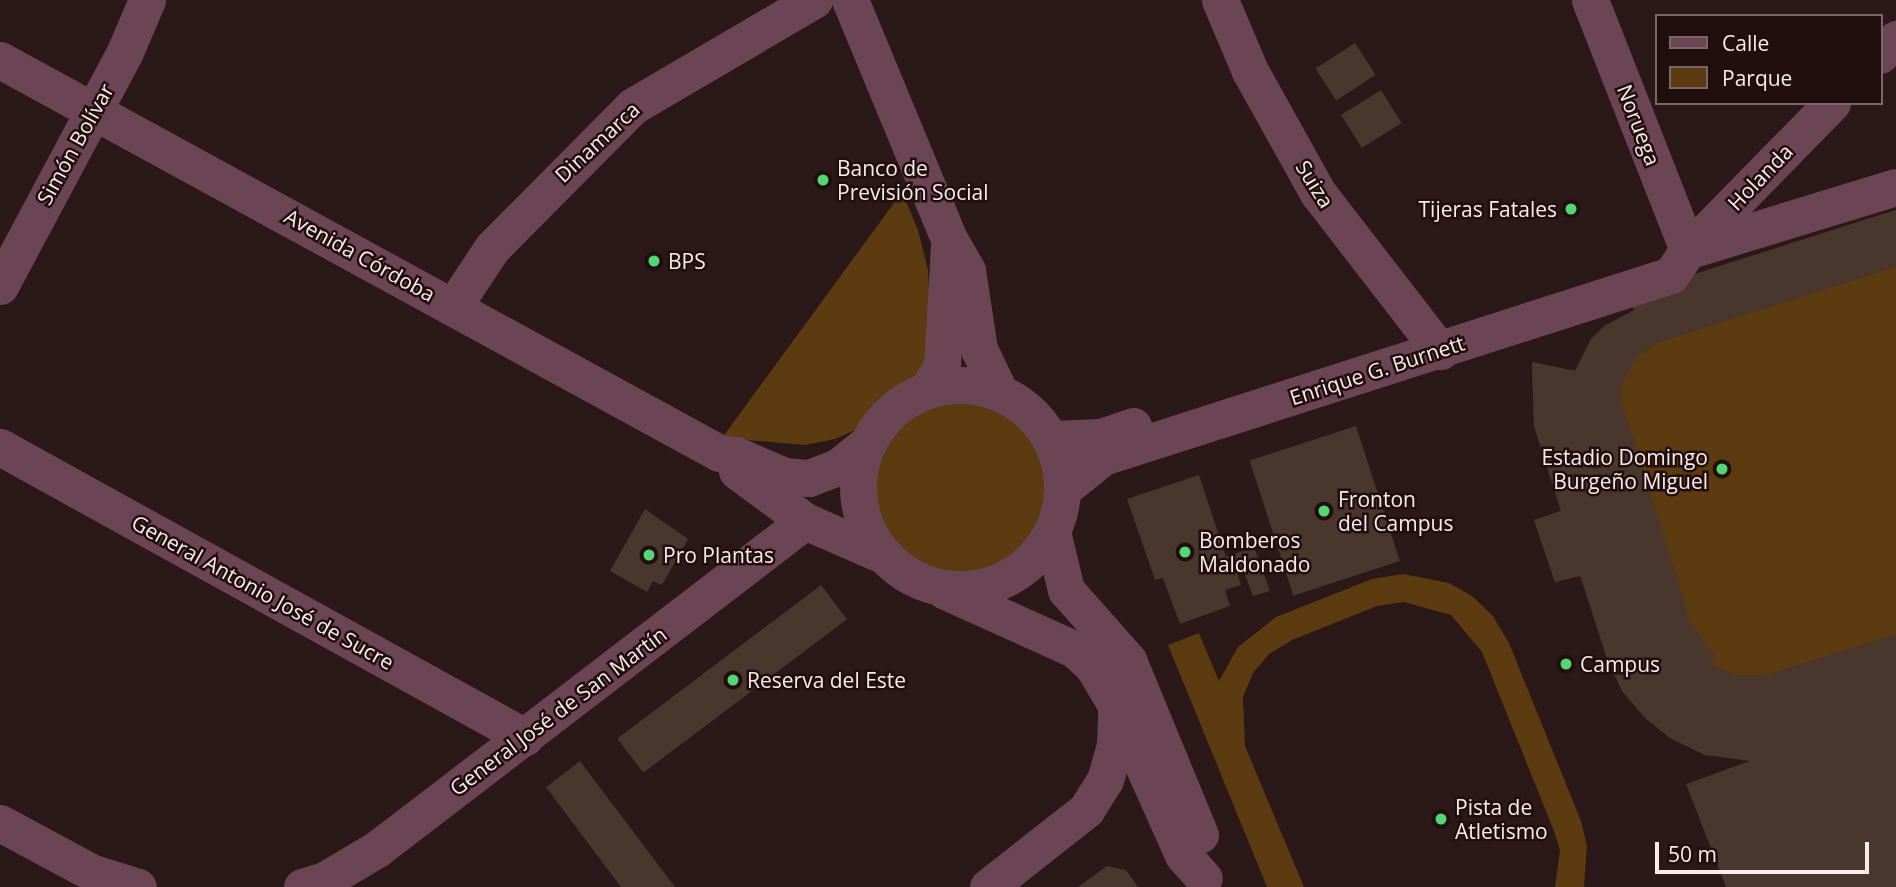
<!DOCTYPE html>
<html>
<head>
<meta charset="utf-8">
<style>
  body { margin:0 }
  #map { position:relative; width:1896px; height:887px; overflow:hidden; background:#2b1818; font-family:"Open Sans",sans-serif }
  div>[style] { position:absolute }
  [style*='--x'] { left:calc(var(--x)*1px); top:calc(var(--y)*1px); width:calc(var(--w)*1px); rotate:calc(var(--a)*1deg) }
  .green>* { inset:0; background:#5b3b0f }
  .round { border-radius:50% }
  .building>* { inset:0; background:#49362d; transform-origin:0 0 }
  .minor>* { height:37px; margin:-18.5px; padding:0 18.5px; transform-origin:18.5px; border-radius:18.5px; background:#6c4555 }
  .minor>.ring { margin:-18.5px; padding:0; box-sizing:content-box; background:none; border:37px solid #6c4555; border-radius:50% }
  .dots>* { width:19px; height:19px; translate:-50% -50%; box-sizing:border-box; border:4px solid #210f0f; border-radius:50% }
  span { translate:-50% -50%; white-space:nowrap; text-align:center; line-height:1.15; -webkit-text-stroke:5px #210f0f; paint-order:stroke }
  .street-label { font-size:21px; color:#f9ebeb }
  .poi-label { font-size:21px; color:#f9ebeb }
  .left { translate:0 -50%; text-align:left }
  .right { translate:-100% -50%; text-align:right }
  .legend { position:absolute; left:1655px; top:14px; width:228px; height:91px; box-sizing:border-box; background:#210f0f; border:2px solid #776767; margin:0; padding:9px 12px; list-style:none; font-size:21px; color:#f9ebeb }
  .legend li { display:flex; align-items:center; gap:14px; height:35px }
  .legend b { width:35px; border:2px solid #776767 }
  .scale { position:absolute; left:1655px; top:842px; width:214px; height:32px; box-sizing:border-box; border:4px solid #f9ebeb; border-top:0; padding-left:9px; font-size:21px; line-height:24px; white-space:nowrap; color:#f9ebeb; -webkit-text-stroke:5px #210f0f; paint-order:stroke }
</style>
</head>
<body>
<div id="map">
  <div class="green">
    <div style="clip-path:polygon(902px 192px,918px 230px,928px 270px,931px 361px,912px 385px,893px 395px,862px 427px,835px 439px,805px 445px,722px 438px)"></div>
    <div style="clip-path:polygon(1896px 210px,1896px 721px,1705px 755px,1670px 738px,1622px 691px,1580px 576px,1555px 582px,1534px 520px,1561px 511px,1534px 426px,1532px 362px,1575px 371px,1591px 339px,1634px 310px,1629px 295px)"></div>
    <div class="round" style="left:858px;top:384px;width:204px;height:204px"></div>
    <div style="clip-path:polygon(1403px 574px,1449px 583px,1472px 596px,1493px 616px,1509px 643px,1581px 821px,1587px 846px,1584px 887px,1555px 887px,1560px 850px,1554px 831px,1482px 652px,1451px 615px,1404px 602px,1377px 606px,1292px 640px,1269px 654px,1253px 673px,1243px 697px,1245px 746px,1304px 887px,1267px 887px,1168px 645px,1199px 633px,1219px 681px,1238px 647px,1276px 617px,1372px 579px)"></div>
  </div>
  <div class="building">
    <div style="left:1355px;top:43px;width:38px;height:47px;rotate:57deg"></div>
    <div style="left:1381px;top:90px;width:39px;height:47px;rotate:58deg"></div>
    <div style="clip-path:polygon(1896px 210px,1896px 267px,1657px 343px,1635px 359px,1621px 387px,1621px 400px,1691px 623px,1715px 657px,1710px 663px,1736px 675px,1766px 675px,1896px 634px,1896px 887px,1726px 887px,1686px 784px,1750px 761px,1705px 755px,1670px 738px,1645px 718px,1622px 691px,1607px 659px,1580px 575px,1555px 582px,1534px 520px,1561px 511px,1534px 426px,1532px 362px,1575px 371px,1591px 339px,1604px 326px,1634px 310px,1629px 295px)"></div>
    <div style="left:1356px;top:426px;width:142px;height:112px;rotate:72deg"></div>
    <div style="clip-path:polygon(1199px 475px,1226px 557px,1254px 547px,1270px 591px,1253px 596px,1242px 567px,1236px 570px,1241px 585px,1225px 590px,1230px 606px,1180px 624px,1163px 578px,1155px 580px,1127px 499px)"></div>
    <div style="clip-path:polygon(645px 509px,688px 539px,662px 585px,653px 581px,647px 592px,610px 571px)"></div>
    <div style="left:821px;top:585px;width:43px;height:255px;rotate:53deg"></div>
    <div style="clip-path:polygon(580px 761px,675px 887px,621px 887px,546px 787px)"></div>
    <div style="clip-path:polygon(1107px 866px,1126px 870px,1138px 887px,1078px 887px)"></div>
  </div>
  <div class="minor">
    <div style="--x:850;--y:0;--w:259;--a:67.5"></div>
    <div style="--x:949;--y:239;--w:36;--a:60"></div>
    <div style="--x:967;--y:270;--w:80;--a:81.4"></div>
    <div style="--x:979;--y:349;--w:49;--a:64.5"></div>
    <div style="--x:1220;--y:0;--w:77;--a:67.1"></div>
    <div style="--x:1250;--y:71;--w:140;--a:60.9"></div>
    <div style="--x:1318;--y:193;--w:200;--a:52.3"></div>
    <div style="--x:1590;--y:0;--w:269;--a:68.6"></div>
    <div style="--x:1880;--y:55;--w:23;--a:-45"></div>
    <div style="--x:0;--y:60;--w:819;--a:28.66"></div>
    <div style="--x:719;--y:453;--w:17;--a:7"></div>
    <div style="--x:736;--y:455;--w:52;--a:23.6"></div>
    <div style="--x:784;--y:476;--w:25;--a:5"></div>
    <div style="--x:809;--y:478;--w:31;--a:-21"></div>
    <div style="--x:838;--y:467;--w:38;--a:-39"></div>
    <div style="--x:1693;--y:249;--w:212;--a:-17"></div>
    <div style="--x:0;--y:286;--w:263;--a:-61.9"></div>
    <div style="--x:124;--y:54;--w:59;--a:-66.9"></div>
    <div style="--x:453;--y:307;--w:71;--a:-56.5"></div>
    <div style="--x:492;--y:248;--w:200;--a:-45.2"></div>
    <div style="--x:633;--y:106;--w:210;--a:-30.4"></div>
    <div class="ring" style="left:858px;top:385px;width:167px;height:167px"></div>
    <div style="--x:927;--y:390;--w:28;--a:-58"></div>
    <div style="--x:942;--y:366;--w:122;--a:-86.7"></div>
    <div style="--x:1052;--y:439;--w:49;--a:-2.3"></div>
    <div style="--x:1101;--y:437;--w:34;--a:-19"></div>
    <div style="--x:0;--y:447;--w:600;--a:28.92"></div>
    <div style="--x:737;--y:471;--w:84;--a:36.3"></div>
    <div style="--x:805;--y:521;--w:87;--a:23.6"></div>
    <div style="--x:1063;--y:489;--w:51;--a:-38.7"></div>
    <div style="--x:1103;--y:457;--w:596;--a:-17.77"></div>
    <div style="--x:1671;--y:275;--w:30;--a:-56"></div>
    <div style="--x:1688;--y:250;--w:206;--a:-45.6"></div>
    <div style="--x:1052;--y:531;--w:61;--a:76.7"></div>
    <div style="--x:1066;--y:590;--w:94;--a:48.5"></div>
    <div style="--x:1128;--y:660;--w:189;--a:67.6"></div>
    <div style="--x:945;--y:591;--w:141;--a:24.2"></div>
    <div style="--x:1074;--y:649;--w:24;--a:42"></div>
    <div style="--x:1092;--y:665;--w:47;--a:59"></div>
    <div style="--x:1116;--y:705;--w:164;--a:65.9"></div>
    <div style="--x:1183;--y:855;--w:31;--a:48"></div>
    <div style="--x:0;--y:823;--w:106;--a:28.3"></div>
    <div style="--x:93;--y:873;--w:47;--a:17.3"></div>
    <div style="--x:302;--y:887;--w:24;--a:-17"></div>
    <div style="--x:325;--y:880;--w:61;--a:-30.8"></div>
    <div style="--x:377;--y:849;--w:539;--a:-37.46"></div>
    <div style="--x:988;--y:887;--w:125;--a:-38.2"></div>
    <div style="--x:1086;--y:810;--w:36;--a:-58"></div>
    <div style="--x:1105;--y:780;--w:35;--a:-74"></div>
    <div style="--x:1115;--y:746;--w:37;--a:-88"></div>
  </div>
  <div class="dots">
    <div style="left:823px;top:180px;background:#53d673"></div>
    <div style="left:1571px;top:209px;background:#53d673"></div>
    <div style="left:654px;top:261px;background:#53d673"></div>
    <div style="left:1722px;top:469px;background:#53d673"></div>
    <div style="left:1324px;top:511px;background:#53d673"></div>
    <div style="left:1185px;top:552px;background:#53d673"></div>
    <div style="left:649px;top:555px;background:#53d673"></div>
    <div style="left:1566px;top:664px;background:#53d673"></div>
    <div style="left:733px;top:680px;background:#53d673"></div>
    <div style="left:1441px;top:819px;background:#53d673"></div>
  </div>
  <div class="street-label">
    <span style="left:1639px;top:125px;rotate:69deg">Noruega</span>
    <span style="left:597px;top:142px;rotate:-43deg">Dinamarca</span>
    <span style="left:75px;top:144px;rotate:-61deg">Simón Bolívar</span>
    <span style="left:1760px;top:177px;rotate:-46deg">Holanda</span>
    <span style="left:1315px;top:184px;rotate:58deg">Suiza</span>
    <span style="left:360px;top:255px;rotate:29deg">Avenida Córdoba</span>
    <span style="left:1377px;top:370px;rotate:-18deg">Enrique G. Burnett</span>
    <span style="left:263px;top:592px;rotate:29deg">General Antonio José de Sucre</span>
    <span style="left:558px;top:711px;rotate:-37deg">General José de San Martín</span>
  </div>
  <div class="poi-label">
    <span class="left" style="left:837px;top:180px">Banco de<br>Previsión Social</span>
    <span class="right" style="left:1557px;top:209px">Tijeras Fatales</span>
    <span class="left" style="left:668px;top:261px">BPS</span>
    <span class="right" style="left:1708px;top:469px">Estadio Domingo<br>Burgeño Miguel</span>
    <span class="left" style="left:1338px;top:511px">Fronton<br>del Campus</span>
    <span class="left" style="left:1199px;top:552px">Bomberos<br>Maldonado</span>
    <span class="left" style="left:663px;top:555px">Pro Plantas</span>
    <span class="left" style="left:1580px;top:664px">Campus</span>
    <span class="left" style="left:747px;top:680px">Reserva del Este</span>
    <span class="left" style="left:1455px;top:819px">Pista de<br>Atletismo</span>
  </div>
  <ul class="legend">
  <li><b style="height:9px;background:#6c4555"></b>Calle</li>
  <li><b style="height:19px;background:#5b3b0f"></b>Parque</li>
  </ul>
  <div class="scale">50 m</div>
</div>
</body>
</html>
